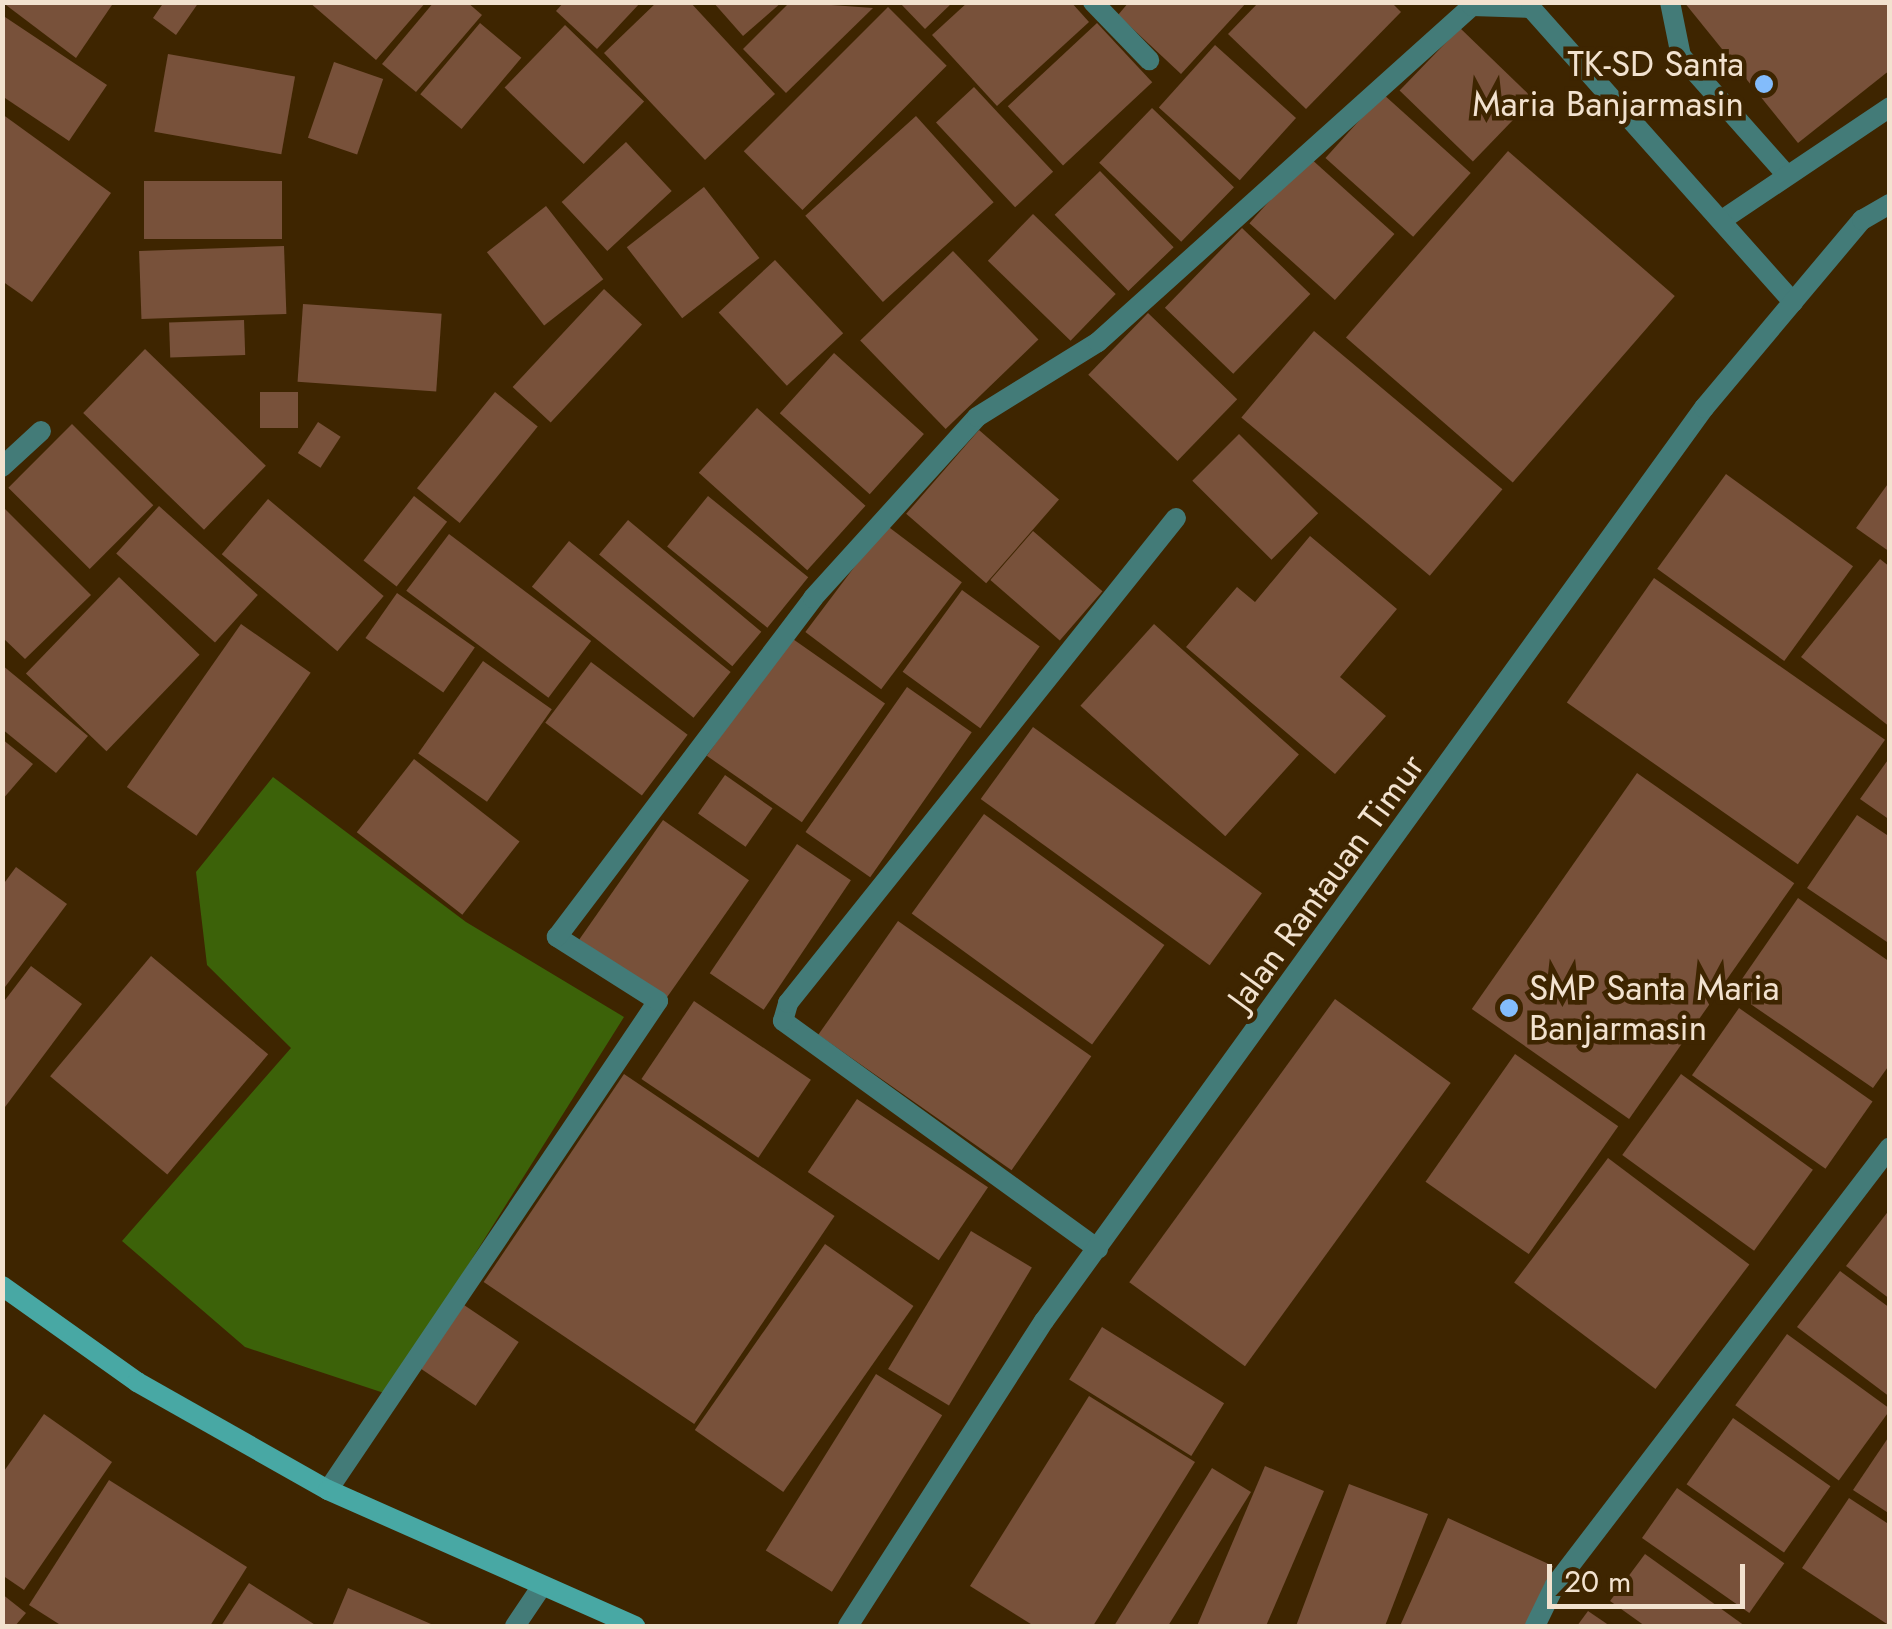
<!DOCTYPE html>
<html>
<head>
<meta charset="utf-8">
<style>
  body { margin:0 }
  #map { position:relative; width:1892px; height:1629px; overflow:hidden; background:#3e2500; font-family:Jost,sans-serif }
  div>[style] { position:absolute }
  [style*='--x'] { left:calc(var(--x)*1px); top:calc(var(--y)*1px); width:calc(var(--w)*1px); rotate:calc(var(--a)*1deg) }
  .green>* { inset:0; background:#3c6209 }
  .building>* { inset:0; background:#78513a; transform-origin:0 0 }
  .lane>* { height:20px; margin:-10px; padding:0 10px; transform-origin:10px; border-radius:10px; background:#437b78 }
  .street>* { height:20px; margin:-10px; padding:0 10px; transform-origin:10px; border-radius:10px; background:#437b78 }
  .secondary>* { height:20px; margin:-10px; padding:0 10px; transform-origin:10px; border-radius:10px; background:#48a8a4 }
  .dots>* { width:28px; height:28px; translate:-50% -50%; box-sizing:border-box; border:5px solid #3e2500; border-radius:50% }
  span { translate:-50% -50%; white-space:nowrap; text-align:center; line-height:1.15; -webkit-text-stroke:9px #3e2500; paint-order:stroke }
  .poi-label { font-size:35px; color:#f2e2cf }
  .right { translate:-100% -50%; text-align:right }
  .left { translate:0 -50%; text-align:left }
  .street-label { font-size:35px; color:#f2e2cf }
  .frame { position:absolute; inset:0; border:5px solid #f2e2cf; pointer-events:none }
  .scale { position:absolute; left:1547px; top:1564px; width:198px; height:45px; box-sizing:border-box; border:5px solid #f2e2cf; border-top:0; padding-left:12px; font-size:30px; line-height:35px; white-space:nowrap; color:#f2e2cf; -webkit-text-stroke:8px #3e2500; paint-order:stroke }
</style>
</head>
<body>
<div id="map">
  <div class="green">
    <div style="clip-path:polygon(273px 777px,466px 922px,624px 1017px,387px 1394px,245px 1347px,122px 1241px,291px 1048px,207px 965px,196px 872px)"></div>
  </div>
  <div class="building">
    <div style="clip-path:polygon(2px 2px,114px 2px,76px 58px)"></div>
    <div style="clip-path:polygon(164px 2px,199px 2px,176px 35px,153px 18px)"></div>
    <div style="clip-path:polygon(309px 2px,426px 2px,376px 60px)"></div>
    <div style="clip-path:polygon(434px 2px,467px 2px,482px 15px,416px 92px,382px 64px)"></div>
    <div style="clip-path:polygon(564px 2px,641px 2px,597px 49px,556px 11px)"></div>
    <div style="clip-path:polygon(657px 2px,690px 2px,775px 94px,705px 160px,604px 53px)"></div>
    <div style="clip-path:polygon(713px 2px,782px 2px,743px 36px)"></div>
    <div style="clip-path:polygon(790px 2px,873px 8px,786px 93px,743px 49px)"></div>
    <div style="clip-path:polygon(899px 2px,953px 2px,925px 29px)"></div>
    <div style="clip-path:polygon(968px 2px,1071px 2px,1089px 22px,997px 106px,932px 35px)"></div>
    <div style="clip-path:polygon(1129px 2px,1247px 2px,1181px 74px,1118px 15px)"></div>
    <div style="clip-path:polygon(1259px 2px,1391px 2px,1401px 12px,1306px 109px,1228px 34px)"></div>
    <div style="clip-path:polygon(1684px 2px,1890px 2px,1890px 70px,1798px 143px)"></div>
    <div style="left:888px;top:7px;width:83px;height:204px;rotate:45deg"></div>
    <div style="clip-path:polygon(2px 15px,107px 85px,69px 141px,2px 96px)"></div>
    <div style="left:480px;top:23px;width:54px;height:93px;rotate:40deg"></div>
    <div style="left:1097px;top:23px;width:81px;height:122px;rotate:47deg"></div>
    <div style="left:565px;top:25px;width:110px;height:87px;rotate:44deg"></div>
    <div style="left:1460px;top:28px;width:102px;height:87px;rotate:44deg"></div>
    <div style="left:1215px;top:45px;width:109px;height:84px;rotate:42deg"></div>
    <div style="left:168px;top:54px;width:129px;height:79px;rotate:10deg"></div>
    <div style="left:334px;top:62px;width:52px;height:80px;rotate:19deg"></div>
    <div style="left:974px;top:87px;width:116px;height:52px;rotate:47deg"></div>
    <div style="left:1383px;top:94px;width:118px;height:86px;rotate:42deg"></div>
    <div style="left:1152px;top:108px;width:114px;height:76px;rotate:44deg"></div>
    <div style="clip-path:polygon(2px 114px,111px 193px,32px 302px,2px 281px)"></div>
    <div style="left:916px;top:116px;width:116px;height:149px;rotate:48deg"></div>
    <div style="left:626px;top:142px;width:67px;height:88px;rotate:47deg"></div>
    <div style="left:1508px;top:151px;width:221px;height:247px;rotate:41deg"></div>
    <div style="left:1309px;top:157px;width:115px;height:89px;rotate:42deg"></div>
    <div style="left:1100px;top:171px;width:106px;height:63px;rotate:46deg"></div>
    <div style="left:144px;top:181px;width:138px;height:58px"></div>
    <div style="left:704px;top:187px;width:90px;height:98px;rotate:52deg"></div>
    <div style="left:546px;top:206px;width:93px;height:75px;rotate:52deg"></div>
    <div style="left:1033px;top:214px;width:115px;height:65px;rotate:44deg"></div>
    <div style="left:1242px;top:228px;width:95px;height:111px;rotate:44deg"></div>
    <div style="left:284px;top:246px;width:68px;height:145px;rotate:88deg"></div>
    <div style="left:953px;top:251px;width:123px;height:129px;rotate:46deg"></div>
    <div style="left:775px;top:260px;width:100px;height:77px;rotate:47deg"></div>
    <div style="left:604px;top:289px;width:52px;height:134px;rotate:43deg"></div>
    <div style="left:303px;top:304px;width:139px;height:78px;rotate:4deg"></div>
    <div style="left:1148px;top:313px;width:124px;height:86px;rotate:44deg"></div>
    <div style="left:244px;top:320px;width:35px;height:75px;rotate:88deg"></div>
    <div style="left:1314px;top:331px;width:246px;height:113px;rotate:40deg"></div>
    <div style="left:145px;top:349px;width:168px;height:89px;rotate:44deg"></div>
    <div style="left:834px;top:353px;width:121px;height:81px;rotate:42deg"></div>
    <div style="left:260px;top:392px;width:38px;height:36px"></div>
    <div style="left:495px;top:392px;width:55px;height:124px;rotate:39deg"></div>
    <div style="left:757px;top:408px;width:146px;height:87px;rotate:42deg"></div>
    <div style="left:318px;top:422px;width:27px;height:37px;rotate:33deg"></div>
    <div style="left:72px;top:424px;width:115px;height:90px;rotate:45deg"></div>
    <div style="left:979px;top:430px;width:106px;height:111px;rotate:41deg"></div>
    <div style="left:1239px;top:434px;width:112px;height:66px;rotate:45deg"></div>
    <div style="left:1726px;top:474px;width:157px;height:117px;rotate:36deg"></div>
    <div style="clip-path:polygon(1890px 481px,1890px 552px,1856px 528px)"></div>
    <div style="left:414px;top:496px;width:42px;height:82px;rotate:38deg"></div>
    <div style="left:708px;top:496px;width:129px;height:65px;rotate:39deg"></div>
    <div style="left:268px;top:499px;width:151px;height:72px;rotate:40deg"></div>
    <div style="clip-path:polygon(2px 506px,91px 595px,25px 659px,2px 637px)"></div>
    <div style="left:159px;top:506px;width:133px;height:64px;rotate:42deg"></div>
    <div style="left:628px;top:520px;width:174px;height:45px;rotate:40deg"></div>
    <div style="left:886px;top:525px;width:95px;height:134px;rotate:37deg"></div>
    <div style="left:1033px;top:531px;width:92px;height:65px;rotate:41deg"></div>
    <div style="left:449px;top:534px;width:178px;height:71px;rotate:37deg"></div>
    <div style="clip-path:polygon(1310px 536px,1397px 609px,1340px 677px,1386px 716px,1335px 774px,1186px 647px,1237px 587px,1255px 602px)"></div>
    <div style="left:569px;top:541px;width:208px;height:59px;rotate:39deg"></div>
    <div style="clip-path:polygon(1880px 559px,1890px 567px,1890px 727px,1801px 657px)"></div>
    <div style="left:119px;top:577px;width:112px;height:134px;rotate:44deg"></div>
    <div style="left:1654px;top:578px;width:282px;height:152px;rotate:35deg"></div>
    <div style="left:962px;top:590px;width:96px;height:101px;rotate:36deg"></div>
    <div style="left:397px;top:593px;width:95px;height:55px;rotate:35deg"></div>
    <div style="left:241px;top:624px;width:85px;height:199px;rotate:35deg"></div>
    <div style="left:1154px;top:624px;width:195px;height:110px;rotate:42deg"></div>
    <div style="left:790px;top:637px;width:116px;height:145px;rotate:35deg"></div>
    <div style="left:483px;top:661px;width:84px;height:113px;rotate:35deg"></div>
    <div style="left:591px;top:662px;width:121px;height:76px;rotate:37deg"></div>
    <div style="clip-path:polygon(2px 665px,88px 736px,56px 773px,2px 729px)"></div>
    <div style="left:907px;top:687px;width:79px;height:177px;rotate:35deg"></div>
    <div style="left:1033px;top:727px;width:283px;height:89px;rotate:36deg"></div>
    <div style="clip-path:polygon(2px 739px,33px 764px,2px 800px)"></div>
    <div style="clip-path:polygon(1890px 757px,1890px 820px,1860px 799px)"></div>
    <div style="left:414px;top:759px;width:134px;height:93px;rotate:38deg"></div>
    <div style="left:1637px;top:773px;width:192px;height:288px;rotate:35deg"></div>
    <div style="left:725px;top:775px;width:58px;height:47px;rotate:35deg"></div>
    <div style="left:984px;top:814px;width:223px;height:123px;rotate:36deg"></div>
    <div style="clip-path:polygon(1857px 815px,1890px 837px,1890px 944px,1807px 888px)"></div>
    <div style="left:663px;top:820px;width:105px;height:146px;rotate:35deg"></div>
    <div style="left:797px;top:844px;width:65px;height:156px;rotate:34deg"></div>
    <div style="clip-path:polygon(16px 867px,67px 904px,2px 991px,2px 886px)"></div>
    <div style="clip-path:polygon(1798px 898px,1890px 962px,1890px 1064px,1873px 1088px,1733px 992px)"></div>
    <div style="left:898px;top:921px;width:236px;height:139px;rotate:35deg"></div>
    <div style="left:151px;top:956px;width:153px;height:157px;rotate:40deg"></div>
    <div style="clip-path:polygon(31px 966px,82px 1004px,2px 1111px,2px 1004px)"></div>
    <div style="left:1335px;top:999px;width:143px;height:350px;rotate:36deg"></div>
    <div style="left:694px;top:1001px;width:141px;height:94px;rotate:34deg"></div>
    <div style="left:1739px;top:1008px;width:163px;height:82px;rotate:35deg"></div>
    <div style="left:1515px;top:1054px;width:126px;height:156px;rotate:35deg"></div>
    <div style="left:624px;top:1074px;width:254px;height:251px;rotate:34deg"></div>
    <div style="left:1681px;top:1074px;width:163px;height:100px;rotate:36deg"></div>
    <div style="left:857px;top:1099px;width:158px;height:88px;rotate:34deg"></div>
    <div style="left:1608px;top:1158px;width:177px;height:156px;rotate:37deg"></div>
    <div style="clip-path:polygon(1890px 1209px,1890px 1299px,1846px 1266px)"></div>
    <div style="left:971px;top:1231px;width:71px;height:161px;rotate:31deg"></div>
    <div style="left:825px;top:1244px;width:108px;height:227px;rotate:35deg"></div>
    <div style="clip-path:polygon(1840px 1271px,1890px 1308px,1890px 1397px,1797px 1327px)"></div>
    <div style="left:464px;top:1305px;width:66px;height:77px;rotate:34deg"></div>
    <div style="left:1102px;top:1327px;width:144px;height:62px;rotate:32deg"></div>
    <div style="left:1787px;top:1334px;width:128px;height:88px;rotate:36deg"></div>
    <div style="left:876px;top:1374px;width:78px;height:208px;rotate:32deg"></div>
    <div style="clip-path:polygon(1089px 1396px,1195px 1462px,1093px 1626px,1034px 1626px,970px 1586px)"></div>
    <div style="clip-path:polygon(44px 1414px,112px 1462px,24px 1590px,2px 1575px,2px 1474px)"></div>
    <div style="left:1733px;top:1418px;width:119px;height:81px;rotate:35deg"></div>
    <div style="clip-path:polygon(1890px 1435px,1890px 1514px,1853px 1490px)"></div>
    <div style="clip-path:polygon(1265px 1466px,1324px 1491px,1266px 1626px,1197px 1626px)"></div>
    <div style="clip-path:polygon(1212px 1468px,1251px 1492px,1168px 1626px,1114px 1626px)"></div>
    <div style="clip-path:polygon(109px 1480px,247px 1567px,210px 1626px,62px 1626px,29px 1605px)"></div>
    <div style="clip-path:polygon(1349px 1484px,1428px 1514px,1385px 1626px,1296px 1626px)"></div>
    <div style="left:1677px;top:1488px;width:131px;height:61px;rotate:35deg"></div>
    <div style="clip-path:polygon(1849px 1498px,1890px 1525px,1890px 1626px,1802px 1568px)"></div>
    <div style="clip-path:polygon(1448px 1518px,1553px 1566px,1526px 1626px,1400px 1626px)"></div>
    <div style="clip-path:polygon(1645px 1554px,1745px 1626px,1645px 1626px,1610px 1601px)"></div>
    <div style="clip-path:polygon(249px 1583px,317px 1626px,221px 1626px)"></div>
    <div style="clip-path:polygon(348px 1588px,431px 1624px,430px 1626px,332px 1626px)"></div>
    <div style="clip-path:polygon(2px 1594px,26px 1613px,15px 1626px,2px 1626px)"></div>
    <div style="clip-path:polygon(1588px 1611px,1610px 1626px,1577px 1626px)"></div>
  </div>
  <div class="lane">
    <div style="--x:1670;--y:2;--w:55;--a:78.5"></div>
    <div style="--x:1681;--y:56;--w:154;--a:48.4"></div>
    <div style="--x:1725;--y:218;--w:199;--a:-33.9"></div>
    <div style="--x:515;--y:1626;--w:45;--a:-56"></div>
  </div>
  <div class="street">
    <div style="--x:1093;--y:2;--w:81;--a:46"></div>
    <div style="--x:2;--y:467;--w:53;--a:-42.7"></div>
    <div style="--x:1098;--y:1249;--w:389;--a:-144.1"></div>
    <div style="--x:783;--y:1021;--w:19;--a:-74"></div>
    <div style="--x:788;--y:1003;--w:621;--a:-51.34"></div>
    <div style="--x:328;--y:1490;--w:590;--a:-55.99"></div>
    <div style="--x:658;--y:1001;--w:120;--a:-147.6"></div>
    <div style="--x:557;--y:937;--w:425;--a:-52.9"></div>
    <div style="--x:813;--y:598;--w:244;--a:-47.8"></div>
    <div style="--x:977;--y:417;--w:142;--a:-31.8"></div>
    <div style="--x:1098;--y:342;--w:503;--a:-41.94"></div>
    <div style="--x:1472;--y:6;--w:59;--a:1.9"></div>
    <div style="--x:1531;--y:8;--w:394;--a:48.3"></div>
    <div style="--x:848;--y:1626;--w:363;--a:-57.3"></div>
    <div style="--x:1044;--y:1321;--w:1127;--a:-54.14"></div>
    <div style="--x:1704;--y:408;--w:246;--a:-50"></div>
    <div style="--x:1862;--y:220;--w:32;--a:-30"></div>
    <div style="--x:1535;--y:1626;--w:46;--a:-64"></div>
    <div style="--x:1555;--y:1585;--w:551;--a:-52.59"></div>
  </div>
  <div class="secondary">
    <div style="--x:2;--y:1286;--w:166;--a:35.4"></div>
    <div style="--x:137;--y:1382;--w:219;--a:29.5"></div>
    <div style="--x:328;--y:1490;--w:336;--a:23.9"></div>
  </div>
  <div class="dots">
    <div style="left:1764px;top:84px;background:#83bcfb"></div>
    <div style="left:1509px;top:1008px;background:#83bcfb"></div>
  </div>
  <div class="poi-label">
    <span class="right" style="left:1744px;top:84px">TK-SD Santa<br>Maria Banjarmasin</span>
    <span class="left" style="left:1529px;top:1008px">SMP Santa Maria<br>Banjarmasin</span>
  </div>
  <div class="street-label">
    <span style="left:1326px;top:882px;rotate:-54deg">Jalan Rantauan Timur</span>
  </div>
  <div class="frame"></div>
  <div class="scale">20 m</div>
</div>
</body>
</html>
